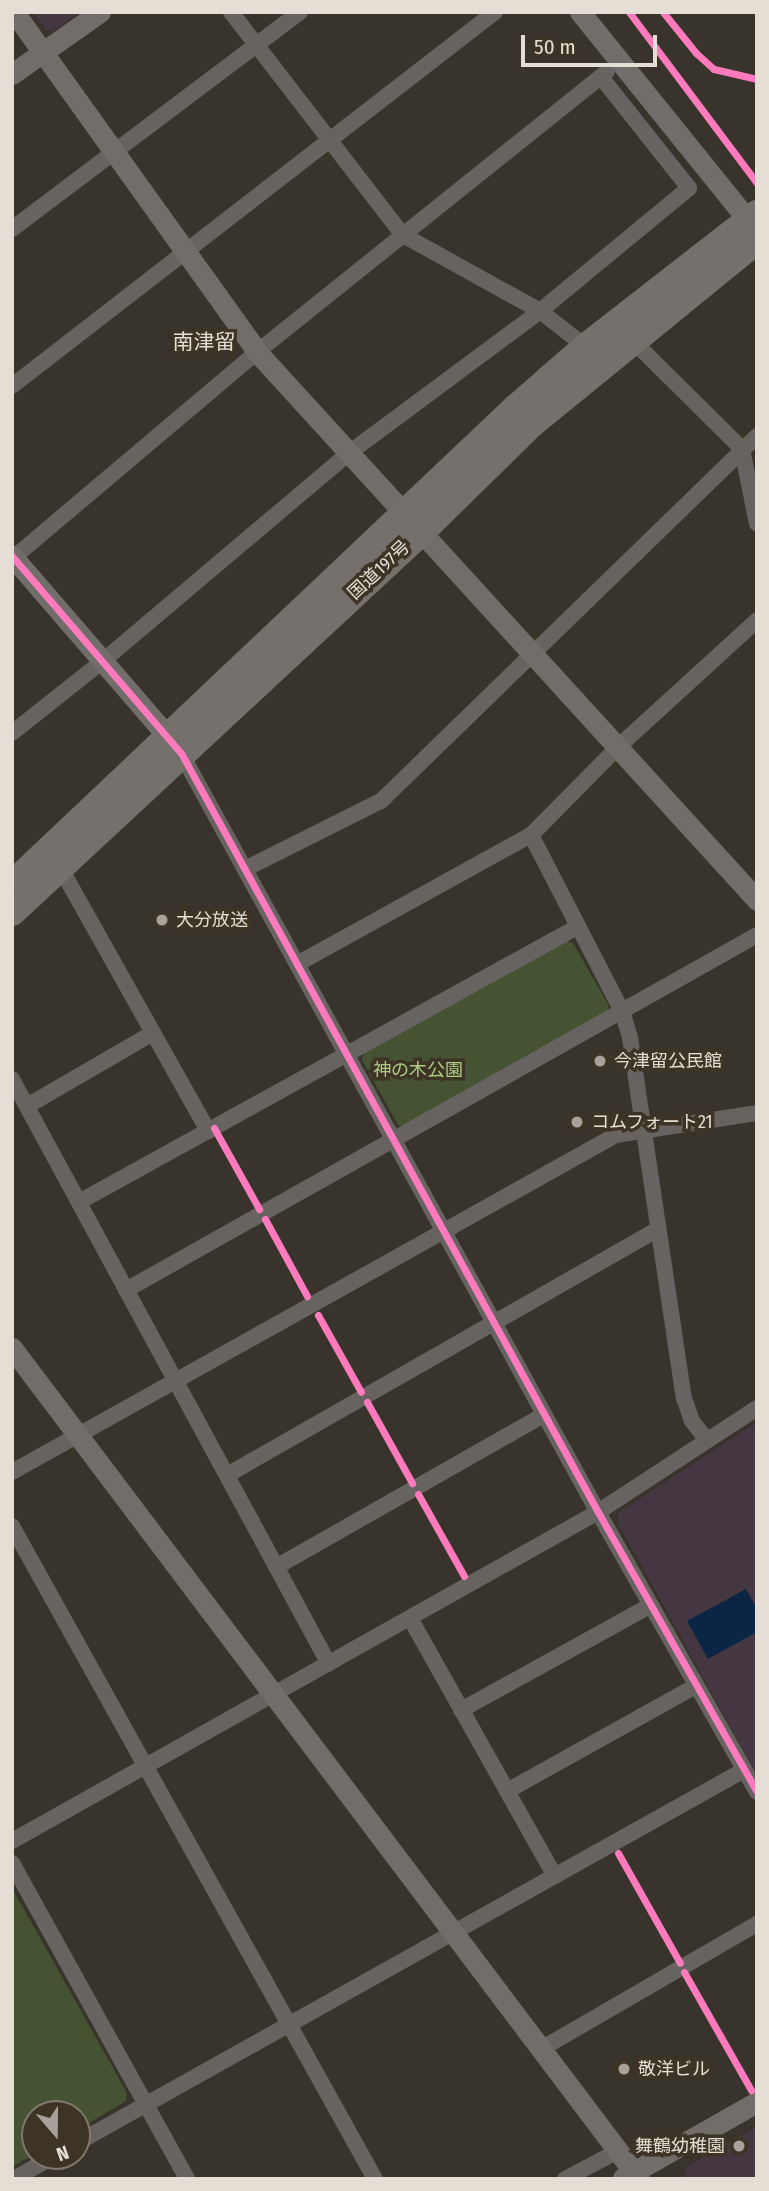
<!DOCTYPE html>
<html>
<head>
<meta charset="utf-8">
<style>
  body { margin:0 }
  #map { position:relative; width:769px; height:2191px; overflow:hidden; background:#38332b; font-family:"Fira Sans Condensed","Noto Sans JP",sans-serif }
  div>[style] { position:absolute }
  [style*='--x'] { left:calc(var(--x)*1px); top:calc(var(--y)*1px); width:calc(var(--w)*1px); rotate:calc(var(--a)*1deg) }
  .education>* { inset:0; background:#453741 }
  .green>* { inset:0; background:#455332 }
  .water>* { inset:0; background:#0a2644 }
  .street>* { height:16px; margin:-8px; padding:0 8px; transform-origin:8px; border-radius:8px; background:#666360 }
  .secondary>* { height:21px; margin:-10.5px; padding:0 10.5px; transform-origin:10.5px; border-radius:10.5px; background:#706d6a }
  .highway>* { height:28px; margin:-14px; padding:0 14px; transform-origin:14px; border-radius:14px; background:#74706c }
  .cycleway>* { height:7px; margin:-3.5px; padding:0 3.5px; transform-origin:3.5px; border-radius:3.5px; background:#fd7abc }
  .dots>* { width:19px; height:19px; translate:-50% -50%; box-sizing:border-box; border:4px solid #3d3426; border-radius:50% }
  span { translate:-50% -50%; white-space:nowrap; text-align:center; line-height:1.15; -webkit-text-stroke:7px #3d3426; paint-order:stroke }
  .street-label { font-size:18px; color:#e4ded5 }
  .poi-label { font-size:18px; color:#e4ded5 }
  .left { translate:0 -50%; text-align:left }
  .right { translate:-100% -50%; text-align:right }
  .park-label { font-size:18px; color:#accc84 }
  .quarter-label { font-size:21px; color:#e4ded5 }
  .frame { position:absolute; inset:0; border:14px solid #e4ded5; pointer-events:none }
  .north { position:absolute; left:21px; top:2100px; width:70px; height:70px; box-sizing:border-box; background:#3d3426; border:2px solid #80786c; border-radius:50%; rotate:160deg; font-size:19px; font-weight:700; line-height:28px; text-align:center; color:#e4ded5 }
  .north::after { content:''; display:block; margin:auto; width:24px; height:32px; background:#a8a29a; clip-path:polygon(50% 0,100% 100%,50% 72%,0 100%) }
  .scale { position:absolute; left:521px; top:35px; width:136px; height:32px; box-sizing:border-box; border:4px solid #e4ded5; border-top:0; padding-left:9px; font-size:21px; line-height:24px; white-space:nowrap; color:#e4ded5; -webkit-text-stroke:5px #3d3426; paint-order:stroke }
</style>
</head>
<body>
<div id="map">
  <div class="education">
    <div style="clip-path:polygon(33px 12px,81px 12px,54px 31px,46px 30px)"></div>
    <div style="clip-path:polygon(757px 1422px,757px 1775px,618px 1523px,618px 1513px)"></div>
    <div style="clip-path:polygon(757px 2126px,757px 2179px,684px 2179px,686px 2167px)"></div>
  </div>
  <div class="green">
    <div style="clip-path:polygon(565px 940px,573px 943px,609px 1006px,606px 1014px,405px 1127px,398px 1125px,364px 1064px,362px 1059px,365px 1050px)"></div>
    <div style="clip-path:polygon(12px 1888px,127px 2093px,126px 2101px,77px 2130px,77px 2114px,35px 2114px,35px 2154px,12px 2167px)"></div>
  </div>
  <div class="water">
    <div style="clip-path:polygon(746px 1589px,757px 1609px,757px 1632px,708px 1659px,687px 1621px)"></div>
  </div>
  <div class="street">
    <div style="--x:231;--y:12;--w:282;--a:52.4"></div>
    <div style="--x:403;--y:235;--w:157;--a:29"></div>
    <div style="--x:540;--y:311;--w:58;--a:38"></div>
    <div style="--x:12;--y:229;--w:361;--a:-37"></div>
    <div style="--x:633;--y:341;--w:153;--a:44.7"></div>
    <div style="--x:742;--y:449;--w:76;--a:78.7"></div>
    <div style="--x:12;--y:386;--w:611;--a:-37.75"></div>
    <div style="--x:12;--y:559;--w:321;--a:-40.2"></div>
    <div style="--x:257;--y:352;--w:448;--a:-38.7"></div>
    <div style="--x:12;--y:733;--w:117;--a:-38.4"></div>
    <div style="--x:104;--y:660;--w:321;--a:-40.2"></div>
    <div style="--x:349;--y:453;--w:238;--a:-36.6"></div>
    <div style="--x:540;--y:311;--w:193;--a:-39.5"></div>
    <div style="--x:689;--y:188;--w:142;--a:-128.4"></div>
    <div style="--x:181;--y:753;--w:866;--a:61.22"></div>
    <div style="--x:598;--y:1512;--w:322;--a:60.4"></div>
    <div style="--x:531;--y:835;--w:198;--a:62.7"></div>
    <div style="--x:622;--y:1011;--w:28;--a:73"></div>
    <div style="--x:630;--y:1038;--w:364;--a:81.5"></div>
    <div style="--x:684;--y:1398;--w:24;--a:71"></div>
    <div style="--x:692;--y:1421;--w:24;--a:52"></div>
    <div style="--x:60;--y:867;--w:303;--a:60.7"></div>
    <div style="--x:245;--y:869;--w:152;--a:-26.6"></div>
    <div style="--x:381;--y:801;--w:524;--a:-44.15"></div>
    <div style="--x:297;--y:964;--w:267;--a:-28.9"></div>
    <div style="--x:531;--y:835;--w:122;--a:-45.3"></div>
    <div style="--x:617;--y:748;--w:190;--a:-42.4"></div>
    <div style="--x:12;--y:1079;--w:665;--a:61.55"></div>
    <div style="--x:27;--y:1106;--w:146;--a:-30.1"></div>
    <div style="--x:79;--y:1202;--w:569;--a:-28.91"></div>
    <div style="--x:126;--y:1290;--w:724;--a:-29.36"></div>
    <div style="--x:12;--y:1472;--w:692;--a:-29.16"></div>
    <div style="--x:616;--y:1135;--w:143;--a:-8.9"></div>
    <div style="--x:227;--y:1475;--w:495;--a:-29.7"></div>
    <div style="--x:12;--y:1526;--w:747;--a:60.93"></div>
    <div style="--x:276;--y:1567;--w:308;--a:-29.6"></div>
    <div style="--x:410;--y:1618;--w:296;--a:60.7"></div>
    <div style="--x:461;--y:1710;--w:217;--a:-28.9"></div>
    <div style="--x:507;--y:1791;--w:216;--a:-29.1"></div>
    <div style="--x:12;--y:1841;--w:672;--a:-29.31"></div>
    <div style="--x:598;--y:1512;--w:190;--a:-33.2"></div>
    <div style="--x:12;--y:1863;--w:361;--a:61"></div>
    <div style="--x:541;--y:2049;--w:250;--a:-30.1"></div>
    <div style="--x:77;--y:2143;--w:764;--a:-29.21"></div>
    <div style="--x:14;--y:2179;--w:46;--a:-29.9"></div>
    <div style="--x:565;--y:2179;--w:60;--a:-27.8"></div>
  </div>
  <div class="secondary">
    <div style="--x:14;--y:12;--w:418;--a:54.4"></div>
    <div style="--x:257;--y:352;--w:742;--a:47.62"></div>
    <div style="--x:580;--y:12;--w:282;--a:51.1"></div>
    <div style="--x:12;--y:74;--w:108;--a:-35.2"></div>
    <div style="--x:12;--y:556;--w:254;--a:49.2"></div>
    <div style="--x:12;--y:1348;--w:1041;--a:52.96"></div>
    <div style="--x:623;--y:2178;--w:154;--a:-29.6"></div>
  </div>
  <div class="highway">
    <div style="--x:12;--y:885;--w:694;--a:-43.42"></div>
    <div style="--x:516;--y:408;--w:93;--a:-41.1"></div>
    <div style="--x:586;--y:347;--w:217;--a:-37.9"></div>
    <div style="--x:12;--y:912;--w:558;--a:-42.9"></div>
    <div style="--x:421;--y:532;--w:153;--a:-44.5"></div>
    <div style="--x:530;--y:425;--w:293;--a:-39.2"></div>
  </div>
  <div class="cycleway">
    <div style="--x:629;--y:12;--w:214;--a:53.2"></div>
    <div style="--x:663;--y:12;--w:53;--a:51.2"></div>
    <div style="--x:696;--y:53;--w:24;--a:42"></div>
    <div style="--x:714;--y:69;--w:44;--a:13.1"></div>
    <div style="--x:12;--y:556;--w:260;--a:49.4"></div>
    <div style="--x:181;--y:753;--w:866;--a:61.22"></div>
    <div style="--x:598;--y:1512;--w:322;--a:60.4"></div>
    <div style="--x:214;--y:1128;--w:93;--a:60.9"></div>
    <div style="--x:265;--y:1219;--w:88;--a:61.4"></div>
    <div style="--x:318;--y:1315;--w:88;--a:60.8"></div>
    <div style="--x:367;--y:1402;--w:93;--a:60.9"></div>
    <div style="--x:418;--y:1494;--w:94;--a:60.7"></div>
    <div style="--x:618;--y:1853;--w:126;--a:60.6"></div>
    <div style="--x:684;--y:1972;--w:136;--a:60.4"></div>
  </div>
  <div class="dots">
    <div style="left:162px;top:920px;background:#a8a29a"></div>
    <div style="left:600px;top:1061px;background:#a8a29a"></div>
    <div style="left:577px;top:1122px;background:#a8a29a"></div>
    <div style="left:624px;top:2069px;background:#a8a29a"></div>
    <div style="left:739px;top:2146px;background:#a8a29a"></div>
  </div>
  <div class="street-label">
    <span style="left:379px;top:570px;rotate:-43deg">国道197号</span>
  </div>
  <div class="poi-label">
    <span class="left" style="left:176px;top:920px">大分放送</span>
    <span class="left" style="left:614px;top:1061px">今津留公民館</span>
    <span class="left" style="left:591px;top:1122px">コムフォート21</span>
    <span class="left" style="left:638px;top:2069px">敬洋ビル</span>
    <span class="right" style="left:725px;top:2146px">舞鶴幼稚園</span>
  </div>
  <div class="park-label">
    <span style="left:418px;top:1070px">神の木公園</span>
  </div>
  <div class="quarter-label">
    <span style="left:204px;top:342px">南津留</span>
  </div>
  <div class="frame"></div>
  <div class="north">N</div>
  <div class="scale">50 m</div>
</div>
</body>
</html>
